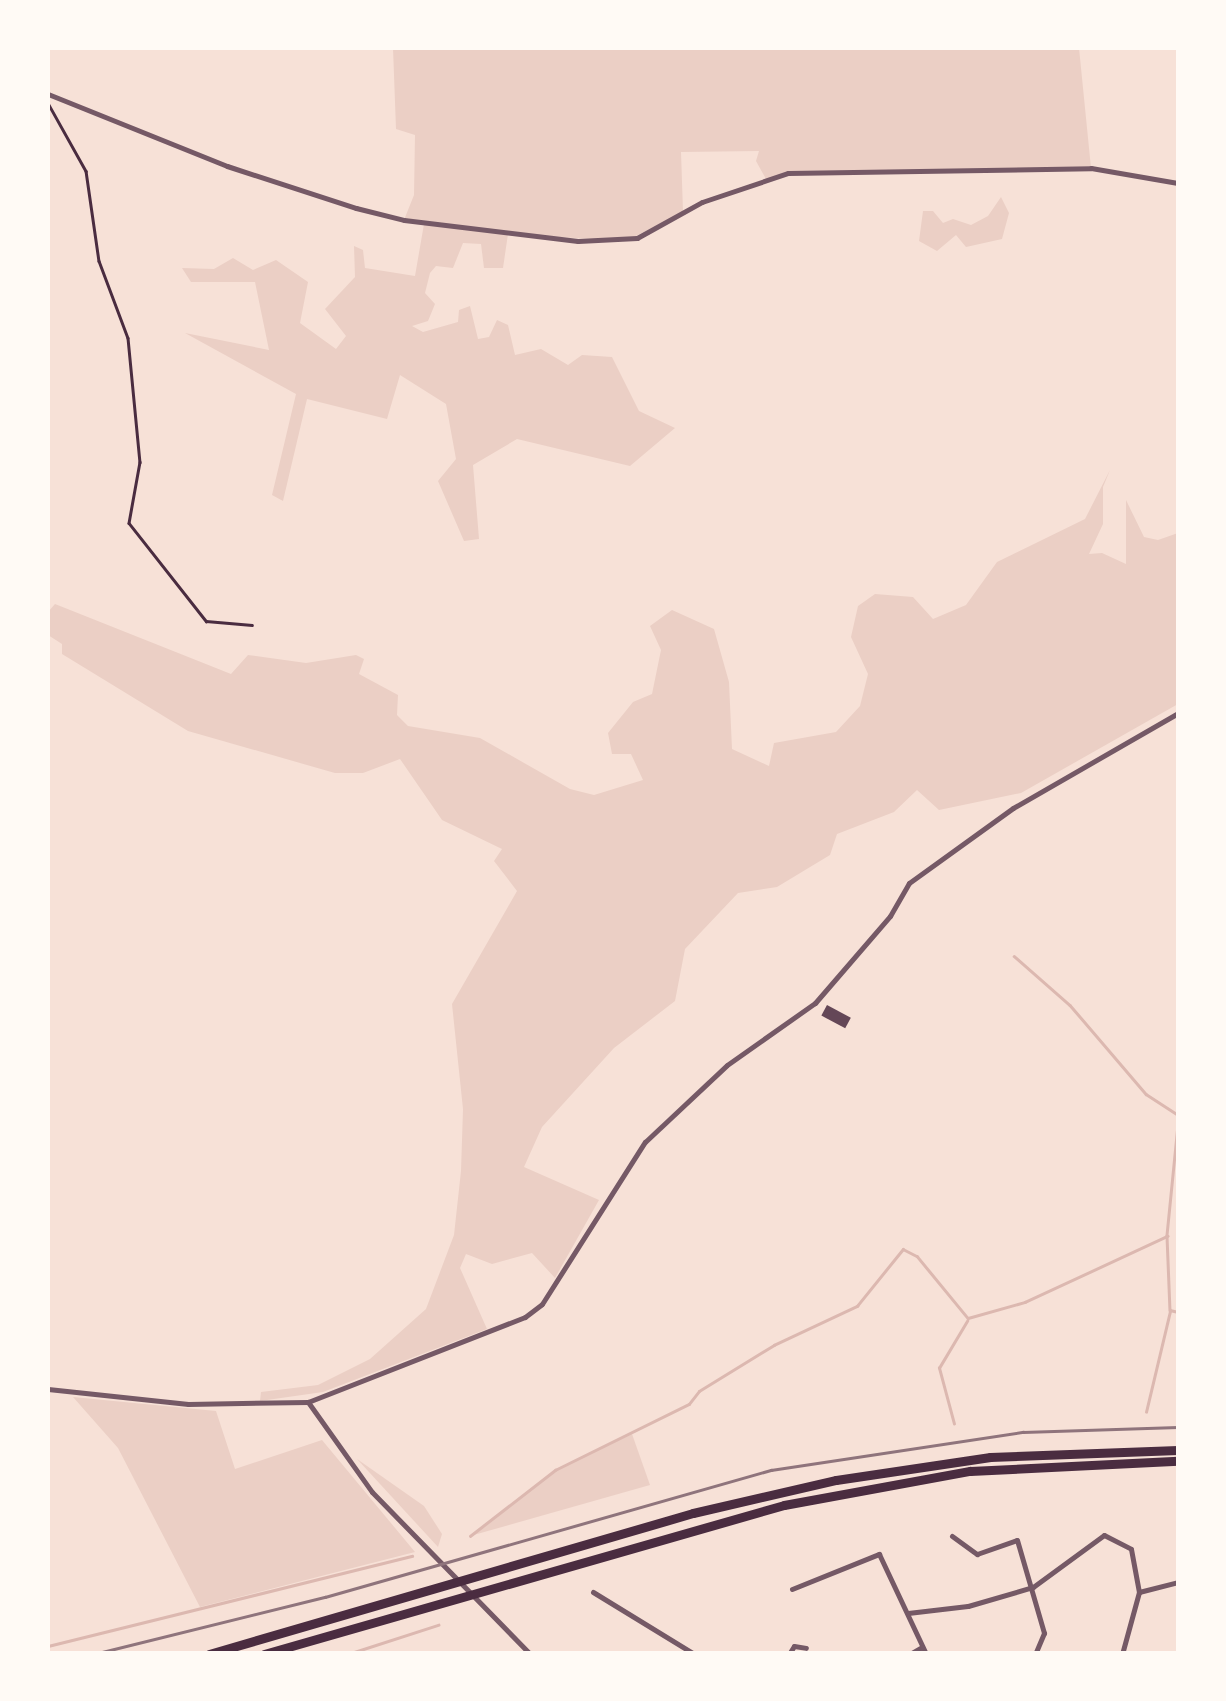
<!DOCTYPE html>
<html>
<head>
<meta charset="utf-8">
<style>
  body { margin:0 }
  #map { position:relative; width:1226px; height:1701px; overflow:hidden; background:#f7e1d7; font-family:"Crimson Pro",serif }
  div>[style] { position:absolute }
  [style*='--x'] { left:calc(var(--x)*1px); top:calc(var(--y)*1px); width:calc(var(--w)*1px); rotate:calc(var(--a)*1deg) }
  .green>* { inset:0; background:#ebcfc5 }
  .stream>* { height:2.5px; margin:-1.25px; padding:0 1.25px; transform-origin:1.25px; border-radius:1.25px; background:#dcb8b0 }
  .building>* { inset:0; background:#644757; transform-origin:0 0 }
  .path>* { height:2.5px; margin:-1.25px; padding:0 1.25px; transform-origin:1.25px; border-radius:1.25px; background:#4a2c40 }
  .minor>* { height:5px; margin:-2.5px; padding:0 2.5px; transform-origin:2.5px; border-radius:2.5px; background:#755966 }
  .trunk>* { height:9px; margin:-4.5px; padding:0 4.5px; transform-origin:4.5px; border-radius:4.5px; background:#4a2c40 }
  .rail>* { height:2.5px; margin:-1.25px; padding:0 1.25px; transform-origin:1.25px; border-radius:1.25px; background:#8f747c }
  span { translate:-50% -50%; white-space:nowrap; text-align:center; line-height:1.15; -webkit-text-stroke:8px #fffaf5; paint-order:stroke }
  .frame { position:absolute; inset:0; border:50px solid #fffaf5; pointer-events:none }
</style>
</head>
<body>
<div id="map">
  <div class="green">
    <div style="clip-path:polygon(393px 48px,1079px 48px,1091px 168px,788px 173px,766px 179px,756px 161px,759px 151px,681px 152px,683px 212px,626px 241px,508px 234px,503px 268px,484px 268px,481px 244px,463px 243px,453px 268px,436px 266px,430px 273px,425px 293px,435px 304px,428px 321px,412px 326px,423px 332px,458px 322px,459px 310px,470px 306px,478px 339px,489px 337px,497px 320px,508px 325px,515px 355px,541px 349px,568px 365px,582px 355px,612px 357px,639px 411px,675px 428px,630px 466px,517px 439px,473px 465px,479px 539px,464px 541px,438px 481px,456px 459px,446px 404px,400px 375px,387px 419px,307px 399px,283px 501px,272px 495px,296px 394px,185px 333px,269px 350px,255px 282px,191px 282px,182px 268px,214px 269px,233px 258px,253px 270px,276px 260px,308px 282px,300px 323px,336px 349px,346px 336px,325px 309px,355px 277px,354px 246px,363px 250px,365px 268px,415px 276px,424px 224px,404px 220px,414px 195px,415px 135px,396px 129px)"></div>
    <div style="clip-path:polygon(1001px 197px,1009px 213px,1002px 239px,966px 247px,956px 235px,937px 251px,919px 241px,923px 211px,933px 211px,943px 223px,953px 219px,971px 225px,988px 216px)"></div>
    <div style="clip-path:polygon(1110px 470px,1103px 487px,1103px 524px,1089px 554px,1102px 553px,1126px 564px,1126px 500px,1144px 537px,1158px 540px,1178px 533px,1178px 704px,1021px 793px,939px 810px,917px 790px,894px 812px,837px 834px,830px 855px,777px 887px,738px 893px,685px 949px,675px 1001px,614px 1048px,542px 1127px,524px 1167px,599px 1200px,555px 1278px,532px 1253px,492px 1264px,466px 1254px,460px 1268px,487px 1329px,323px 1392px,260px 1401px,261px 1392px,318px 1385px,370px 1359px,426px 1309px,454px 1235px,461px 1171px,463px 1109px,452px 1004px,517px 891px,494px 861px,502px 849px,442px 820px,400px 759px,363px 773px,335px 773px,188px 731px,62px 654px,62px 644px,48px 635px,48px 612px,55px 604px,231px 674px,248px 655px,306px 663px,356px 655px,364px 659px,359px 674px,398px 695px,397px 715px,408px 726px,480px 738px,570px 789px,594px 795px,643px 780px,631px 754px,612px 754px,608px 733px,633px 702px,652px 694px,661px 650px,650px 626px,672px 610px,714px 629px,729px 682px,732px 749px,769px 766px,774px 743px,836px 732px,860px 706px,868px 674px,851px 637px,858px 606px,875px 594px,913px 597px,933px 619px,966px 605px,997px 562px,1085px 519px)"></div>
    <div style="clip-path:polygon(73px 1397px,216px 1411px,235px 1469px,322px 1440px,415px 1552px,200px 1607px,118px 1448px)"></div>
    <div style="clip-path:polygon(632px 1434px,650px 1485px,470px 1536px,555px 1470px)"></div>
    <div style="clip-path:polygon(357px 1459px,424px 1506px,442px 1534px,438px 1547px)"></div>
  </div>
  <div class="stream">
    <div style="--x:1014;--y:956;--w:74;--a:41.2"></div>
    <div style="--x:1070;--y:1005;--w:117;--a:49.5"></div>
    <div style="--x:1146;--y:1094;--w:38;--a:33"></div>
    <div style="--x:1178;--y:1125;--w:112;--a:95.7"></div>
    <div style="--x:1167;--y:1236;--w:74;--a:87.7"></div>
    <div style="--x:1170;--y:1310;--w:8;--a:14"></div>
    <div style="--x:1146;--y:1412;--w:104;--a:-76.6"></div>
    <div style="--x:954;--y:1424;--w:58;--a:-105"></div>
    <div style="--x:939;--y:1368;--w:55;--a:-59.2"></div>
    <div style="--x:470;--y:1536;--w:108;--a:-37.8"></div>
    <div style="--x:555;--y:1470;--w:149;--a:-26.2"></div>
    <div style="--x:689;--y:1404;--w:16;--a:-52"></div>
    <div style="--x:699;--y:1391;--w:88;--a:-31.5"></div>
    <div style="--x:774;--y:1345;--w:92;--a:-25.2"></div>
    <div style="--x:857;--y:1306;--w:73;--a:-51.1"></div>
    <div style="--x:903;--y:1249;--w:16;--a:27"></div>
    <div style="--x:917;--y:1256;--w:80;--a:50.6"></div>
    <div style="--x:968;--y:1318;--w:59;--a:-15.7"></div>
    <div style="--x:1025;--y:1302;--w:157;--a:-24.9"></div>
    <div style="--x:48;--y:1646;--w:375;--a:-13.9"></div>
    <div style="--x:348;--y:1654;--w:95;--a:-17.9"></div>
  </div>
  <div class="building">
    <div style="left:827px;top:1005px;width:27px;height:12px;rotate:28deg"></div>
  </div>
  <div class="path">
    <div style="--x:48;--y:103;--w:78;--a:60.8"></div>
    <div style="--x:86;--y:171;--w:91;--a:81.8"></div>
    <div style="--x:99;--y:261;--w:82;--a:69.4"></div>
    <div style="--x:128;--y:338;--w:125;--a:84.5"></div>
    <div style="--x:140;--y:462;--w:62;--a:100.2"></div>
    <div style="--x:129;--y:523;--w:125;--a:51.8"></div>
    <div style="--x:206;--y:621;--w:46;--a:5"></div>
  </div>
  <div class="minor">
    <div style="--x:48;--y:94;--w:193;--a:21.9"></div>
    <div style="--x:227;--y:166;--w:136;--a:18"></div>
    <div style="--x:356;--y:208;--w:49;--a:14"></div>
    <div style="--x:404;--y:220;--w:175;--a:6.9"></div>
    <div style="--x:578;--y:241;--w:59;--a:-2.9"></div>
    <div style="--x:637;--y:238;--w:74;--a:-29"></div>
    <div style="--x:702;--y:202;--w:91;--a:-18.6"></div>
    <div style="--x:788;--y:173;--w:303;--a:-0.9"></div>
    <div style="--x:1091;--y:168;--w:88;--a:9.8"></div>
    <div style="--x:48;--y:1389;--w:141;--a:6.1"></div>
    <div style="--x:188;--y:1404;--w:120;--a:-1"></div>
    <div style="--x:308;--y:1402;--w:233;--a:-21.4"></div>
    <div style="--x:525;--y:1317;--w:21;--a:-37"></div>
    <div style="--x:542;--y:1304;--w:192;--a:-57.6"></div>
    <div style="--x:645;--y:1142;--w:112;--a:-43.2"></div>
    <div style="--x:727;--y:1065;--w:108;--a:-35.2"></div>
    <div style="--x:815;--y:1003;--w:115;--a:-49.2"></div>
    <div style="--x:890;--y:916;--w:38;--a:-60"></div>
    <div style="--x:909;--y:883;--w:128;--a:-35.8"></div>
    <div style="--x:1013;--y:808;--w:190;--a:-29.9"></div>
    <div style="--x:308;--y:1402;--w:110;--a:54.6"></div>
    <div style="--x:372;--y:1492;--w:226;--a:45.7"></div>
    <div style="--x:952;--y:1536;--w:31;--a:36"></div>
    <div style="--x:977;--y:1554;--w:42;--a:-19.3"></div>
    <div style="--x:1017;--y:1540;--w:97;--a:73.8"></div>
    <div style="--x:1044;--y:1633;--w:23;--a:113"></div>
    <div style="--x:792;--y:1589;--w:94;--a:-21.9"></div>
    <div style="--x:879;--y:1554;--w:110;--a:64.8"></div>
    <div style="--x:593;--y:1592;--w:119;--a:31.5"></div>
    <div style="--x:1139;--y:1592;--w:40;--a:-14.4"></div>
    <div style="--x:908;--y:1613;--w:60;--a:-6.7"></div>
    <div style="--x:968;--y:1606;--w:68;--a:-16.3"></div>
    <div style="--x:1033;--y:1587;--w:88;--a:-36.2"></div>
    <div style="--x:1104;--y:1535;--w:30;--a:27"></div>
    <div style="--x:1131;--y:1549;--w:44;--a:79.5"></div>
    <div style="--x:1139;--y:1592;--w:64;--a:105.3"></div>
    <div style="--x:789;--y:1654;--w:9;--a:-58"></div>
    <div style="--x:794;--y:1646;--w:12;--a:9"></div>
    <div style="--x:910;--y:1654;--w:14;--a:-30"></div>
  </div>
  <div class="trunk">
    <div style="--x:209;--y:1654;--w:504;--a:-16.24"></div>
    <div style="--x:693;--y:1513;--w:147;--a:-13"></div>
    <div style="--x:836;--y:1480;--w:156;--a:-8.5"></div>
    <div style="--x:990;--y:1457;--w:188;--a:-2.1"></div>
    <div style="--x:264;--y:1654;--w:541;--a:-15.99"></div>
    <div style="--x:784;--y:1505;--w:189;--a:-10.4"></div>
    <div style="--x:970;--y:1471;--w:208;--a:-2.8"></div>
  </div>
  <div class="rail">
    <div style="--x:94;--y:1654;--w:238;--a:-13.9"></div>
    <div style="--x:325;--y:1597;--w:464;--a:-15.9"></div>
    <div style="--x:771;--y:1470;--w:255;--a:-8.6"></div>
    <div style="--x:1023;--y:1432;--w:155;--a:-1.8"></div>
  </div>
  <div class="frame"></div>
</div>
</body>
</html>
